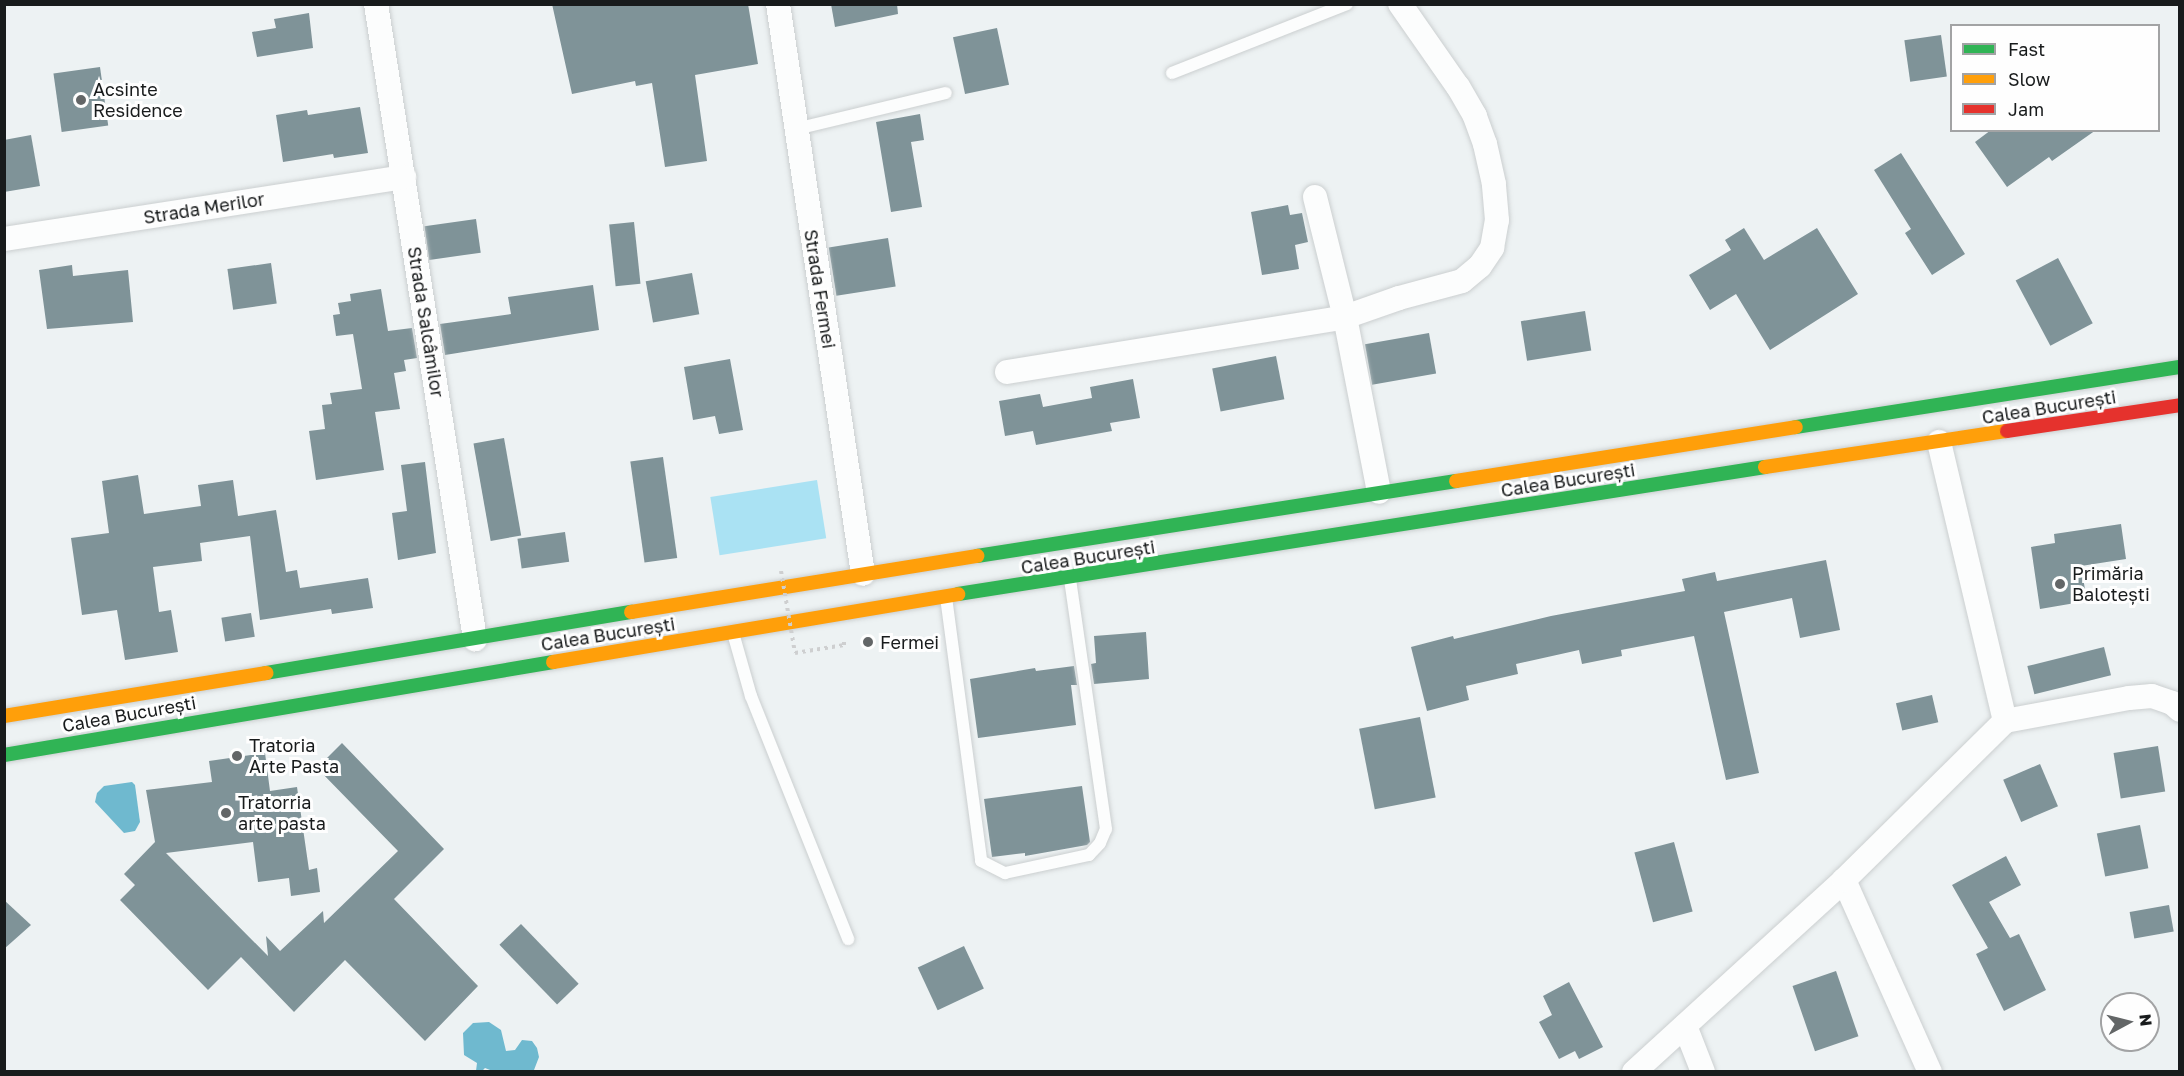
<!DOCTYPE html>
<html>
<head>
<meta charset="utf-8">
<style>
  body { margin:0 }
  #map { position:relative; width:2184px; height:1076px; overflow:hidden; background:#edf2f3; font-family:"Golos Text",sans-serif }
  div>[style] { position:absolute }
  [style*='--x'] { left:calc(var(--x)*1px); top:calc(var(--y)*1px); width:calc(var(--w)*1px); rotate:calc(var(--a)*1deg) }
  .green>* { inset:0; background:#aae2f3; transform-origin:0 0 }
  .water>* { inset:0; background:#6fb9cf }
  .building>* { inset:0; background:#7f9398; transform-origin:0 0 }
  .path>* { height:4px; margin-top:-2px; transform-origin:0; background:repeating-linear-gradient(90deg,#cecfd0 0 3px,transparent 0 7.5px) }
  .roads { filter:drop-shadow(0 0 2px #cbcfd0) drop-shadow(0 0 2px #cbcfd0) }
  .lane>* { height:12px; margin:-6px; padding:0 6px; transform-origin:6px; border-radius:6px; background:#fcfdfd }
  .street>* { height:24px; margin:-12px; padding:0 12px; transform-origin:12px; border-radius:12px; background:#fcfdfd }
  .fast>* { height:14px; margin:-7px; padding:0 7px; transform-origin:7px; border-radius:7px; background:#30b455 }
  .slow>* { height:14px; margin:-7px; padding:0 7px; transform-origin:7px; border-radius:7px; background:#ff9f0a }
  .jam>* { height:14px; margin:-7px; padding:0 7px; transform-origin:7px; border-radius:7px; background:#e5322d }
  .path-bridge>* { height:4px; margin-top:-2px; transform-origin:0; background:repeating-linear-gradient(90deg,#cecfd0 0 3px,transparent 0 7.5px) }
  .dots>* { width:16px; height:16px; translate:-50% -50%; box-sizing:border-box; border:3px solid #fefefe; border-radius:50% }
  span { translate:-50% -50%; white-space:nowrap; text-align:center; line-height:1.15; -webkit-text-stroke:6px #fefefe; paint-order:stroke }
  .poi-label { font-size:18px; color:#181b1c }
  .left { translate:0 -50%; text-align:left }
  .street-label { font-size:18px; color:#181b1c }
  .frame { position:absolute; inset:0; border:6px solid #181b1c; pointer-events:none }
  .legend { position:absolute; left:1950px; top:24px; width:210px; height:108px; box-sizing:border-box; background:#fefefe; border:2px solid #a2a3a4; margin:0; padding:8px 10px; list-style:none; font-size:18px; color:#181b1c }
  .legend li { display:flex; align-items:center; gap:12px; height:30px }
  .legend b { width:30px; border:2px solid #a2a3a4 }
  .north { position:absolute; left:2100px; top:992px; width:60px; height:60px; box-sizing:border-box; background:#fefefe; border:2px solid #a2a3a4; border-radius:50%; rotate:83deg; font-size:16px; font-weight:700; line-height:24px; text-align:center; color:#181b1c }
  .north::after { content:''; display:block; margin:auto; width:21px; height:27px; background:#636667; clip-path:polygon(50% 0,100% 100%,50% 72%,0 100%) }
</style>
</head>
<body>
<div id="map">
  <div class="green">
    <div style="left:817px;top:480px;width:59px;height:108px;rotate:81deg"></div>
  </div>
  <div class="water">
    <div style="clip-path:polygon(132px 782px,135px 785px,140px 822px,135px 831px,124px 833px,95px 802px,97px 793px,104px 786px)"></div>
    <div style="clip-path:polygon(489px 1022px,501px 1030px,506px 1051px,515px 1050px,522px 1040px,532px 1041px,537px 1048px,539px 1057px,534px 1070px,495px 1072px,485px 1068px,482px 1071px,476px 1071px,477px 1063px,464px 1055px,463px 1033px,473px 1023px)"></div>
  </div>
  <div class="building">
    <div style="clip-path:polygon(552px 4px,748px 4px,758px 64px,695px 75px,707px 161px,665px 167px,652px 83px,636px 86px,635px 81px,572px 94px)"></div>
    <div style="clip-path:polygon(831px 4px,897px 4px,898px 14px,835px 27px)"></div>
    <div style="clip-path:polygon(309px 13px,313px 48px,257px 57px,252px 32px,276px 28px,274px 19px)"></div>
    <div style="left:997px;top:28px;width:58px;height:45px;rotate:78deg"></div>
    <div style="left:1941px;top:35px;width:42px;height:37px;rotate:82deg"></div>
    <div style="left:100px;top:67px;width:59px;height:47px;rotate:82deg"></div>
    <div style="clip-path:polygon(360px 107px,368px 153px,334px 158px,333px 154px,283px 162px,276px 115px,307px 110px,308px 115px)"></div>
    <div style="clip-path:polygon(920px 114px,924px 140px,911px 142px,922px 207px,891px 212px,876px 122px)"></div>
    <div style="clip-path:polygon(1991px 130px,2096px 130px,2052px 161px,2049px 157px,2007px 187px,1975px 142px)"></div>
    <div style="clip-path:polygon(31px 135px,40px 186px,4px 192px,4px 140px)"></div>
    <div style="clip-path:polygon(1901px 153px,1965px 254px,1932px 275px,1905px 233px,1911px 229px,1874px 170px)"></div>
    <div style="clip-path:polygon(1288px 205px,1290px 215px,1302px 213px,1308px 242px,1295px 245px,1299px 269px,1262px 275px,1251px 212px)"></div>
    <div style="left:476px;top:219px;width:34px;height:52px;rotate:82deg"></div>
    <div style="left:634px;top:222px;width:62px;height:25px;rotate:84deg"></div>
    <div style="clip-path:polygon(1744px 228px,1764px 260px,1817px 228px,1858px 294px,1770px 350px,1736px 294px,1710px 310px,1689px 275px,1731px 250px,1725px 240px)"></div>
    <div style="left:888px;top:238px;width:49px;height:60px;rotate:81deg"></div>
    <div style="left:2058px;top:258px;width:74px;height:48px;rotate:62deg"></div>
    <div style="left:271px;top:263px;width:41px;height:44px;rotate:82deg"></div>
    <div style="clip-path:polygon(72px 265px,73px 276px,128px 270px,133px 322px,47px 329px,39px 270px)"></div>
    <div style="left:692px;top:273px;width:42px;height:47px;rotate:80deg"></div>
    <div style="clip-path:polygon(593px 285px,599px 330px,445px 355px,440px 324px,511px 314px,508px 297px)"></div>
    <div style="clip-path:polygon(381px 289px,388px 331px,412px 328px,417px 358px,404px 360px,406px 371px,394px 373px,400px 409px,375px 412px,384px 470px,316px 480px,309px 431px,325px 429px,322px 405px,332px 404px,330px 393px,362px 389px,353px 334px,336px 336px,333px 315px,340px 314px,338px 303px,351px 301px,350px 294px)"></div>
    <div style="left:1585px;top:311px;width:40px;height:65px;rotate:81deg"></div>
    <div style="left:1429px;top:333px;width:41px;height:65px;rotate:80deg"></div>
    <div style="left:1276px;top:356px;width:44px;height:65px;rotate:79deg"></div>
    <div style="clip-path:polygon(730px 359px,743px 430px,719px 434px,715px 416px,693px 420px,684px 367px)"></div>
    <div style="clip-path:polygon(1133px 379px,1140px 418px,1110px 423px,1112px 431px,1036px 445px,1033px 431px,1005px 436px,999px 401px,1040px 394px,1043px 407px,1092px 398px,1090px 387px)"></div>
    <div style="left:504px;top:438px;width:99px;height:31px;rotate:80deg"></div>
    <div style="left:663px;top:457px;width:102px;height:33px;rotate:82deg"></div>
    <div style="clip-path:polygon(425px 462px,436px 553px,398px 560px,392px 513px,407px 511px,401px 465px)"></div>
    <div style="clip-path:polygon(138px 475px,144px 514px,201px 506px,198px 485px,233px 480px,238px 516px,276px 510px,286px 572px,297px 570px,300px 588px,368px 578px,373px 608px,332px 614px,331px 609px,260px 620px,250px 536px,200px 543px,202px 561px,153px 567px,159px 612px,171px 610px,178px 652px,125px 660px,117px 610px,82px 615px,71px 538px,109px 533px,102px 481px)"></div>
    <div style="clip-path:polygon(2121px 524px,2126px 559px,2081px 566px,2087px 601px,2040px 609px,2031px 547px,2055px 543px,2054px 534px)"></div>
    <div style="left:565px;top:532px;width:30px;height:48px;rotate:82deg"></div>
    <div style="clip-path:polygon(1826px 560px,1840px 630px,1800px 638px,1792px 598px,1724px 612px,1759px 773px,1726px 780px,1694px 636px,1621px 650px,1622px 656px,1582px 664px,1579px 650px,1516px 664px,1518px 674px,1466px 686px,1469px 700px,1427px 711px,1411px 647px,1453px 636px,1454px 639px,1551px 616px,1685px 591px,1682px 579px,1715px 572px,1717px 581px)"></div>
    <div style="left:251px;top:613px;width:24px;height:30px;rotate:81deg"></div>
    <div style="clip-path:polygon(1146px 632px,1149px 679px,1094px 684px,1091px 664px,1096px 663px,1094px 636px)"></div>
    <div style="left:2104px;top:647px;width:29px;height:79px;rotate:76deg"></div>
    <div style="clip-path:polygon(1074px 666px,1077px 685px,1071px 685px,1076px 725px,978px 738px,970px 679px,1035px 668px,1036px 671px)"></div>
    <div style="left:1932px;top:695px;width:28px;height:37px;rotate:77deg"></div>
    <div style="left:1420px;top:717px;width:82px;height:62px;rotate:79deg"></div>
    <div style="clip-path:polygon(342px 743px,444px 849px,394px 899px,478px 986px,425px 1041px,345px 960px,294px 1012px,241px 957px,208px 990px,120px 900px,135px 885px,124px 874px,155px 842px,146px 790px,212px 782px,209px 761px,265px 753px,270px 791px,297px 787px,309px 870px,317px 868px,320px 892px,291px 896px,289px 878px,258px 882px,253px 842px,166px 853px,268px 956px,266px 936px,280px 951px,323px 911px,324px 923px,398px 851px,317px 768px)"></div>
    <div style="left:2158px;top:746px;width:46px;height:45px;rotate:81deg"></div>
    <div style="left:2040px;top:764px;width:46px;height:40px;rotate:67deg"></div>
    <div style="clip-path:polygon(1082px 786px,1090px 842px,1087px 845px,1025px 856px,1025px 853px,992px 857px,984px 799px)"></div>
    <div style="left:2140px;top:825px;width:44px;height:44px;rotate:79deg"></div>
    <div style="left:1674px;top:842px;width:72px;height:41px;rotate:75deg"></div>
    <div style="clip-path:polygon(2006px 856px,2021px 885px,1989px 902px,2010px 938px,2019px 934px,2046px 990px,2004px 1011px,1976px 954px,1988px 948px,1952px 885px)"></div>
    <div style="clip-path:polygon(4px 900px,31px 925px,4px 949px)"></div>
    <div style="left:2169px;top:905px;width:27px;height:40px;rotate:80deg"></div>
    <div style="left:521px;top:924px;width:83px;height:30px;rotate:46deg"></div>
    <div style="left:964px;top:946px;width:47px;height:51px;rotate:65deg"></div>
    <div style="left:1836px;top:971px;width:69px;height:46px;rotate:71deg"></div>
    <div style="clip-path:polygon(1569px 982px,1603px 1047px,1579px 1059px,1575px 1051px,1559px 1059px,1539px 1022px,1552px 1015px,1543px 996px)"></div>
  </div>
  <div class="path">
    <div style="--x:795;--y:653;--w:50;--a:-9.3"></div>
    <div style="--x:844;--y:645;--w:3;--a:-90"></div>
  </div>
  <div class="roads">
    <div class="lane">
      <div style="--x:1172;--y:73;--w:188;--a:-21.5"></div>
      <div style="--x:796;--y:129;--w:154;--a:-13.5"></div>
      <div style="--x:946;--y:597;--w:266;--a:82.4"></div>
      <div style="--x:981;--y:861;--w:27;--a:27"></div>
      <div style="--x:1005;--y:873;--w:86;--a:-12.1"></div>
      <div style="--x:1089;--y:855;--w:16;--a:-47"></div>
      <div style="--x:1100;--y:843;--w:15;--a:-67"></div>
      <div style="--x:1106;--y:829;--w:254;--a:-98.2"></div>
      <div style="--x:733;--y:633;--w:66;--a:74.1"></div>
      <div style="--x:751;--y:696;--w:262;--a:68.2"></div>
    </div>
    <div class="street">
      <div style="--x:376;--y:4;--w:643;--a:81.14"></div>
      <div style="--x:778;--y:4;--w:576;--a:81.52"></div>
      <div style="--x:1315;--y:197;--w:124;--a:76"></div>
      <div style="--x:1345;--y:317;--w:178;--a:79"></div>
      <div style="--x:4;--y:239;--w:405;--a:-8.8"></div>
      <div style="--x:1007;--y:372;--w:342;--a:-9.2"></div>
      <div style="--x:1345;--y:317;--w:57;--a:-19.4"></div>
      <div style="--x:1399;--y:298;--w:65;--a:-15.1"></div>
      <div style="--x:1462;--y:281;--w:23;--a:-40"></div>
      <div style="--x:1480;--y:266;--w:22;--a:-56"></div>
      <div style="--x:1492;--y:248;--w:28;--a:-80"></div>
      <div style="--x:1497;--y:220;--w:36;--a:-95"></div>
      <div style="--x:1494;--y:184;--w:41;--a:-102.7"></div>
      <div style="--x:1485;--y:144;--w:30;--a:-110"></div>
      <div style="--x:1475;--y:116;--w:34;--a:-120"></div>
      <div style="--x:1458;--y:87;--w:101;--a:-124.9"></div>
      <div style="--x:1939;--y:442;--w:287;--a:76.7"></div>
      <div style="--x:1844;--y:880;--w:210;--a:65.9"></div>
      <div style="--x:1685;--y:1026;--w:49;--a:68.6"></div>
      <div style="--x:1634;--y:1072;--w:285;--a:-42.4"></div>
      <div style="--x:1844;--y:880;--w:226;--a:-44.6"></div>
      <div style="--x:2005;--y:721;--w:126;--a:-10.5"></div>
      <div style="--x:2129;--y:698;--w:23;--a:-5"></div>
      <div style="--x:2152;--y:696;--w:21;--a:19"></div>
      <div style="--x:2172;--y:703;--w:11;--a:41"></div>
    </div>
    <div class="fast">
      <div style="--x:1796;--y:427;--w:389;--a:-8.9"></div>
      <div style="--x:977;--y:556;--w:485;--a:-8.9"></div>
      <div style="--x:958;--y:594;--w:817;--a:-8.94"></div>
      <div style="--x:266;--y:673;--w:370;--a:-9.5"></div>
      <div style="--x:4;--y:755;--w:557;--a:-9.61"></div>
    </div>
    <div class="slow">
      <div style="--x:1765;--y:467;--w:245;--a:-8.5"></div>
      <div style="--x:1456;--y:481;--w:344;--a:-9"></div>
      <div style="--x:631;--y:612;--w:351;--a:-9.2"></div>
      <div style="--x:553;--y:662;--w:411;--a:-9.5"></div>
      <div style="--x:4;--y:716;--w:266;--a:-9.3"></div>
    </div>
    <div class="jam">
      <div style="--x:2007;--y:431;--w:175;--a:-8.5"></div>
    </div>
  </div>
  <div class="path-bridge">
    <div style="--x:781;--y:571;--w:83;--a:80.3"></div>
  </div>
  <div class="dots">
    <div style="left:81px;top:100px;background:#636667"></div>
    <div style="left:2060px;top:584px;background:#636667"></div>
    <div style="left:868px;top:642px;background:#636667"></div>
    <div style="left:237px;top:756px;background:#636667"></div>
    <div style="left:226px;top:813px;background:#636667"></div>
  </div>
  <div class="poi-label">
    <span class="left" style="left:93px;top:100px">Acsinte<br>Residence</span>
    <span class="left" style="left:2072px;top:584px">Primăria<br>Balotești</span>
    <span class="left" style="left:880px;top:642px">Fermei</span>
    <span class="left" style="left:249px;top:756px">Tratoria<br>Arte Pasta</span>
    <span class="left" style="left:238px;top:813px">Tratorria<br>arte pasta</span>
  </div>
  <div class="street-label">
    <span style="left:204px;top:208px;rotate:-9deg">Strada Merilor</span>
    <span style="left:820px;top:289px;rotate:81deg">Strada Fermei</span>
    <span style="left:426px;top:322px;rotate:81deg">Strada Salcâmilor</span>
    <span style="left:2049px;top:407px;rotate:-9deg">Calea București</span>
    <span style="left:1568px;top:480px;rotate:-9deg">Calea București</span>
    <span style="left:1088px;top:557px;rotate:-9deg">Calea București</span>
    <span style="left:608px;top:634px;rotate:-9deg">Calea București</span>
    <span style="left:129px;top:714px;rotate:-10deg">Calea București</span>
  </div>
  <div class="frame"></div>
  <ul class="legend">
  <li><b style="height:8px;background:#30b455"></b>Fast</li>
  <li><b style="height:8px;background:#ff9f0a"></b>Slow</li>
  <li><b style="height:8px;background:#e5322d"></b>Jam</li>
  </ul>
  <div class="north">N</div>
</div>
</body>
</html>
